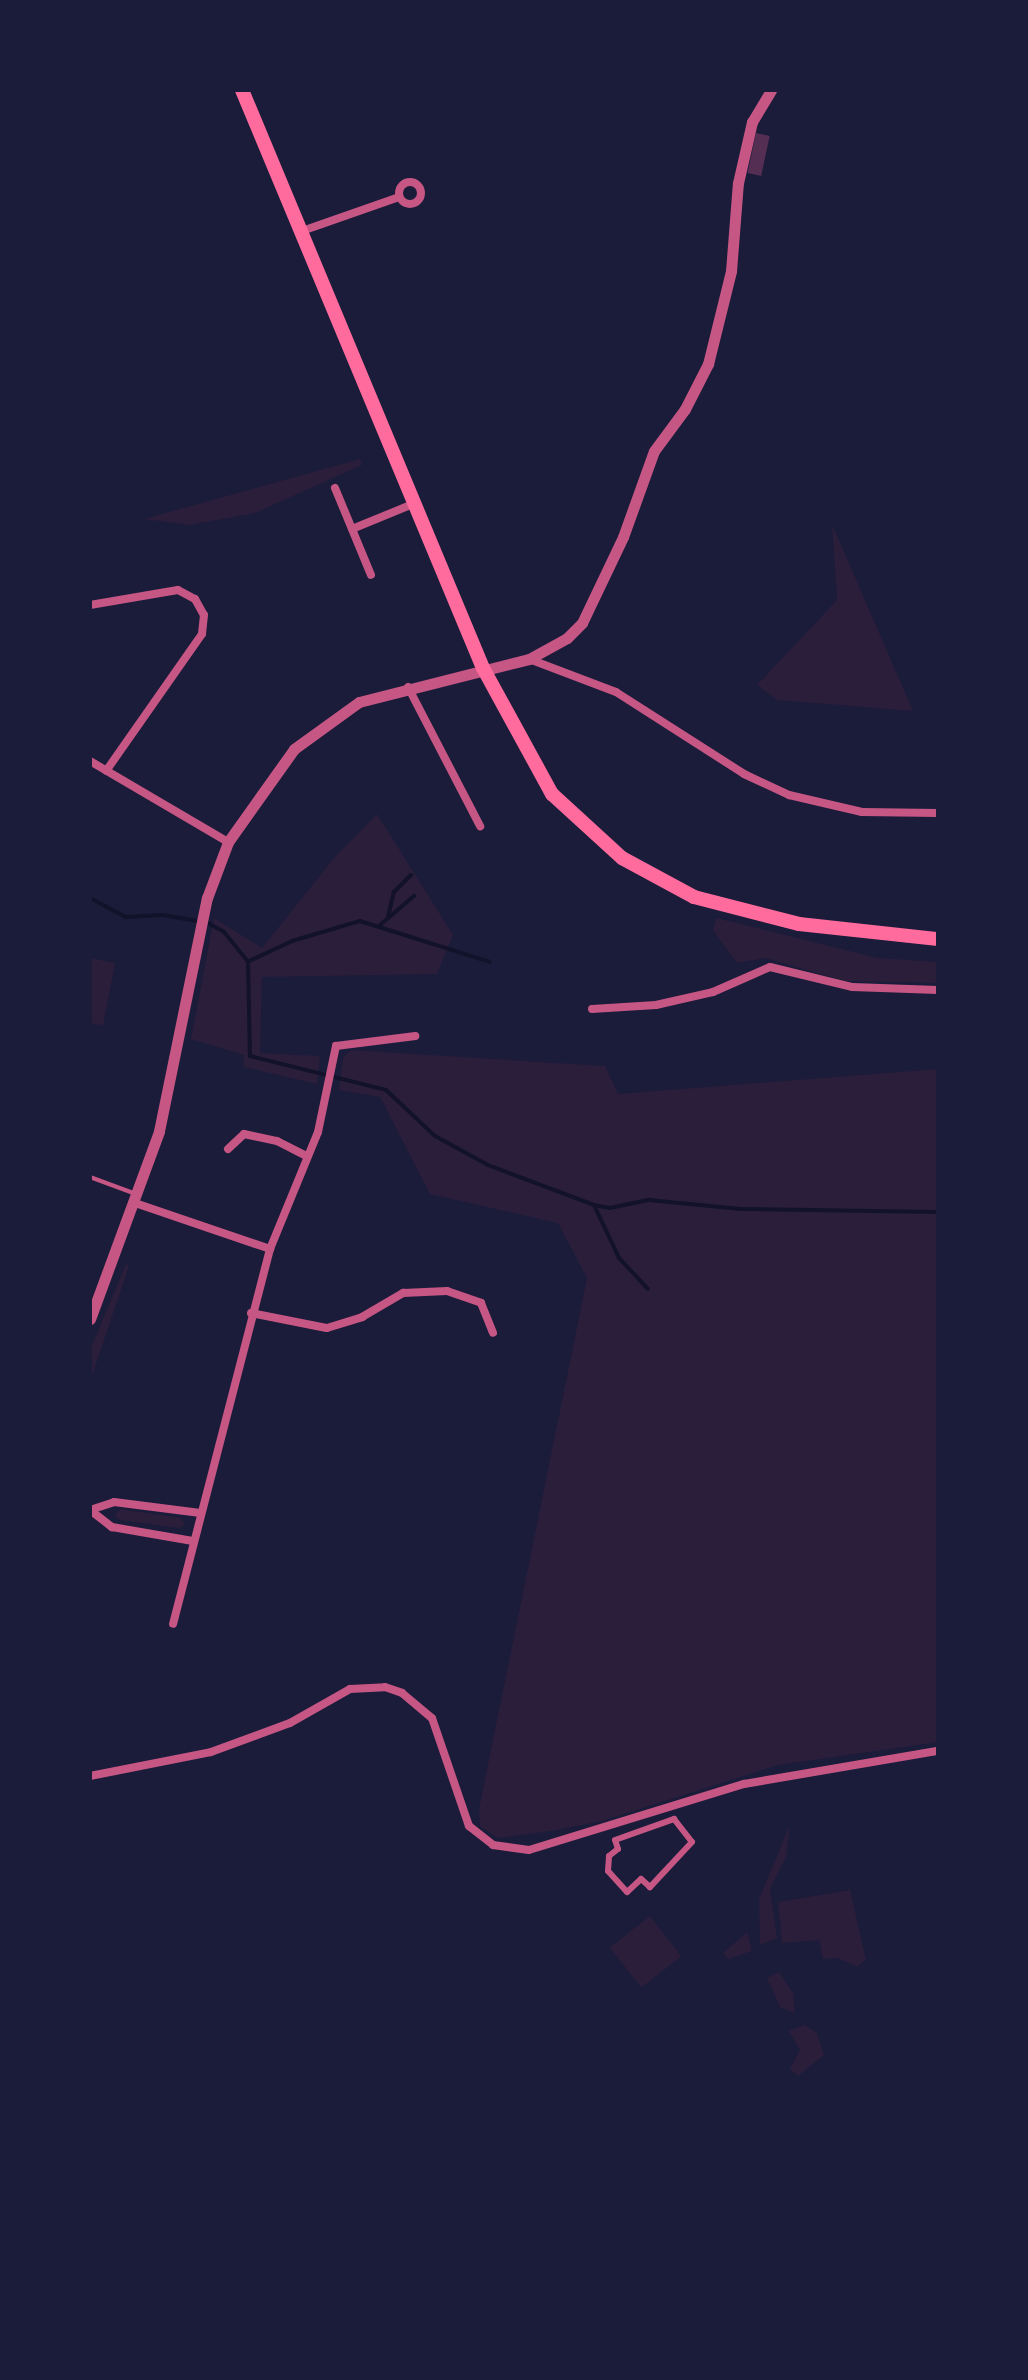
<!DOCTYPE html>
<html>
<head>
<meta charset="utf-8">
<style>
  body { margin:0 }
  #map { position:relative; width:1028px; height:2380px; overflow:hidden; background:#1b1b3a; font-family:"Sofia Sans Condensed",sans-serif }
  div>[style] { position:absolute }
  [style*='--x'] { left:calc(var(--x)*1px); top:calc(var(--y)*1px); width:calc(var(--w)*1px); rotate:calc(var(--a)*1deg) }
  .green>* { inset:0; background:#2a1e3b; transform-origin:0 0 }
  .stream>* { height:4px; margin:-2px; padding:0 2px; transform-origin:2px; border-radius:2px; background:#12122b }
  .building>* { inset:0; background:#542f53; transform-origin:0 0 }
  .service>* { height:4px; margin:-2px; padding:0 2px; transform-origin:2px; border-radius:2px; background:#c65784 }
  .pedestrian>* { height:6px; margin:-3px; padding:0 3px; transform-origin:3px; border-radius:3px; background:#c65784 }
  .minor>* { height:8px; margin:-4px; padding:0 4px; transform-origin:4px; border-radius:4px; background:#c65784 }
  .minor>.ring { margin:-4px; padding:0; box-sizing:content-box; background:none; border:8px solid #c65784; border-radius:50% }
  .tertiary>* { height:11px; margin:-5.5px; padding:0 5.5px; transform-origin:5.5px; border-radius:5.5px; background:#c65784 }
  .primary>* { height:14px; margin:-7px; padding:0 7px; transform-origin:7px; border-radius:7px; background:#ff6b9d }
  span { translate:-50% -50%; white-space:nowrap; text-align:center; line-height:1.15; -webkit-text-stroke:6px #1b1b3a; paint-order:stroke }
  .frame { position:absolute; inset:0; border:92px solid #1b1b3a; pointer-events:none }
</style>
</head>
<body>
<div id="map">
  <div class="green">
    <div style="clip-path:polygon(360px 459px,362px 465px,255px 513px,190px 525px,144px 519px)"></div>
    <div style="clip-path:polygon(832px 524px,913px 711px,777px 700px,757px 685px,837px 600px)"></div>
    <div style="clip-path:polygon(377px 814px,453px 935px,437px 974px,262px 977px,260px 1053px,320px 1056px,317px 1084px,244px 1067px,244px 1055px,191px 1039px,214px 918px,262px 948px,334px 858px)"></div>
    <div style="clip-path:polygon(716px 918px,878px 958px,938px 962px,938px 983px,845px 981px,766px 958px,737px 963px,713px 930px)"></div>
    <div style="clip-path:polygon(90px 958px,115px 963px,103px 1026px,90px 1023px)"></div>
    <div style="clip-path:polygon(351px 1050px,605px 1066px,618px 1094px,938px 1069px,938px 1742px,778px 1765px,602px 1821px,551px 1831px,498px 1838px,480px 1826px,479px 1809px,587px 1278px,558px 1223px,430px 1194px,380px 1097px,339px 1090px,343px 1058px)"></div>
    <div style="clip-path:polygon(126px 1264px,129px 1266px,90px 1382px,90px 1350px)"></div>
    <div style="clip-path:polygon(120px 1509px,181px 1518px,185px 1524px,180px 1528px,119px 1520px,115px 1515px)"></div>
    <div style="clip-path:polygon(790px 1825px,786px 1857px,770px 1889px,777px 1938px,760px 1945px,759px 1899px)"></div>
    <div style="clip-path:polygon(850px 1890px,866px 1960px,857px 1967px,838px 1958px,823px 1959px,819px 1940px,782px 1943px,778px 1902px)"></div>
    <div style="left:650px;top:1916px;width:51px;height:51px;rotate:52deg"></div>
    <div style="clip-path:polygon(747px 1932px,752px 1951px,728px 1959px,723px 1953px)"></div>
    <div style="clip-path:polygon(779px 1972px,793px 1993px,795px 2013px,780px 2007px,767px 1978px)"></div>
    <div style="clip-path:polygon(804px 2025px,817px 2033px,824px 2055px,798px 2076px,790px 2069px,800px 2050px,789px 2031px)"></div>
  </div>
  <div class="stream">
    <div style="--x:90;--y:898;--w:40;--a:28"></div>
    <div style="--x:125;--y:917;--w:38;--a:-3"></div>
    <div style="--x:163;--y:915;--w:46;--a:10.1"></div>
    <div style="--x:208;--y:923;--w:18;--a:29"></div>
    <div style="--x:224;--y:932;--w:38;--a:51"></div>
    <div style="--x:248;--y:962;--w:94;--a:88.8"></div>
    <div style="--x:250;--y:1056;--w:140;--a:14"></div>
    <div style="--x:386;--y:1090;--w:67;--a:43.2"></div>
    <div style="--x:435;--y:1136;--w:60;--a:28.7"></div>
    <div style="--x:488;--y:1165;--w:113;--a:20.7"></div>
    <div style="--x:594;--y:1205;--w:16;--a:11"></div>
    <div style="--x:610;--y:1208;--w:40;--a:-12"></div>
    <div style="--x:649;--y:1200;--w:92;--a:5.6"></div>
    <div style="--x:741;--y:1209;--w:197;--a:0.9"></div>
    <div style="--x:388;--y:917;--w:26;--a:-77"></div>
    <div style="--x:394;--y:892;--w:24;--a:-45"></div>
    <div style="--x:380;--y:925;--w:45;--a:-40.5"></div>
    <div style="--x:249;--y:961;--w:47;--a:-24.9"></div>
    <div style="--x:292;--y:941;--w:71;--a:-16.4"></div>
    <div style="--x:360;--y:921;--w:136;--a:17.5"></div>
    <div style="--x:594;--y:1205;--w:59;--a:64.7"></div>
    <div style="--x:619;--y:1258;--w:42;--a:46.9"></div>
  </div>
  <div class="building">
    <div style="left:756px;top:133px;width:14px;height:41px;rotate:12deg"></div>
  </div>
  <div class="service">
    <div style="--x:90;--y:1177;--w:49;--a:20.3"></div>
  </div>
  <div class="pedestrian">
    <div style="--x:674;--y:1819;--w:29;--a:52"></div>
    <div style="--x:692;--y:1842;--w:62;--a:133"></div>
    <div style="--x:650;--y:1887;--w:12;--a:-138"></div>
    <div style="--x:641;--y:1879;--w:19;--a:137"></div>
    <div style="--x:627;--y:1892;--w:28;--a:-132"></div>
    <div style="--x:608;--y:1871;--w:15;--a:-86"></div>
    <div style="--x:609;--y:1856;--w:11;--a:-38"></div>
    <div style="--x:618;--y:1849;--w:9;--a:-108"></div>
    <div style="--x:615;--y:1840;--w:63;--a:-19.6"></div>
  </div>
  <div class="minor">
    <div class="ring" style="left:399px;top:182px;width:14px;height:14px"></div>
    <div style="--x:302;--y:231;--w:103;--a:-19.3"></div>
    <div style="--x:335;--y:488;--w:94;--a:67.5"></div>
    <div style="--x:352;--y:529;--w:66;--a:-22.3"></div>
    <div style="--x:90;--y:605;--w:89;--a:-9.7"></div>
    <div style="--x:178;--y:590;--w:19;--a:28"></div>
    <div style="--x:195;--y:599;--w:18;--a:61"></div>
    <div style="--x:204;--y:615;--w:19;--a:96"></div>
    <div style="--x:202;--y:634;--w:167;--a:125"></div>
    <div style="--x:529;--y:659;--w:93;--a:20.8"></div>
    <div style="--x:616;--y:692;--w:152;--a:32.6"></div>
    <div style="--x:744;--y:774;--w:50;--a:25"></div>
    <div style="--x:789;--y:795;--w:75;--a:13.1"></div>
    <div style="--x:862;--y:812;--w:76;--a:0.8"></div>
    <div style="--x:408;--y:687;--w:157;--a:62.6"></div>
    <div style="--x:90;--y:761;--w:160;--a:30.4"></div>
    <div style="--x:592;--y:1009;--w:64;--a:-3.6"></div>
    <div style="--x:656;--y:1005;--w:58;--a:-12.8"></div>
    <div style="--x:713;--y:992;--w:62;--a:-23.7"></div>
    <div style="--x:770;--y:967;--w:84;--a:13.7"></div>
    <div style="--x:852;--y:987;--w:86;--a:2"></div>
    <div style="--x:228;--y:1149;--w:22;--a:-43"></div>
    <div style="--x:244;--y:1134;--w:34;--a:12"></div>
    <div style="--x:277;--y:1141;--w:30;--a:27"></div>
    <div style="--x:135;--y:1203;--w:143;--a:18.8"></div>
    <div style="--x:270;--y:1249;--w:387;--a:104.5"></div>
    <div style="--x:270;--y:1249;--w:126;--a:-67.7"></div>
    <div style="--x:318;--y:1132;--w:88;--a:-78.2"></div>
    <div style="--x:336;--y:1046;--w:80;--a:-7.2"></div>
    <div style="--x:251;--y:1313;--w:77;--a:11.2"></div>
    <div style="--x:327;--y:1328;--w:37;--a:-17"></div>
    <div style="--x:362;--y:1317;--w:48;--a:-30.3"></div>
    <div style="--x:403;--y:1293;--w:44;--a:-2.6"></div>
    <div style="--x:447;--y:1291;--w:36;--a:19"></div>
    <div style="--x:481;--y:1303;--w:32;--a:68"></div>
    <div style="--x:90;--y:1510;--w:25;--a:-18"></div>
    <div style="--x:114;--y:1502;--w:87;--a:7.3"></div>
    <div style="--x:90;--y:1510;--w:28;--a:38"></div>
    <div style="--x:112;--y:1527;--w:82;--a:9.8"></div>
    <div style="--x:90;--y:1776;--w:123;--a:-11.2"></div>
    <div style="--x:211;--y:1752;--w:84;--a:-20.2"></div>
    <div style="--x:290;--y:1723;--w:69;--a:-29.5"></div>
    <div style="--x:350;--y:1689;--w:35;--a:-3"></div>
    <div style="--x:385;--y:1687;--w:18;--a:19"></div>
    <div style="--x:402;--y:1693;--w:39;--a:40"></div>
    <div style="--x:432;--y:1718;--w:114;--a:71.1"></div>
    <div style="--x:469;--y:1826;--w:31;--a:38"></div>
    <div style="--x:493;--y:1845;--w:36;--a:8"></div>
    <div style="--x:529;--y:1850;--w:225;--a:-17.1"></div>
    <div style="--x:744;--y:1784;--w:197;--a:-9.7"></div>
  </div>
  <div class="tertiary">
    <div style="--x:90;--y:1319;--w:200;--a:-69.8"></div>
    <div style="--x:159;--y:1131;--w:238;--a:-78.4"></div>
    <div style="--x:207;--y:898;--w:60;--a:-69.4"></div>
    <div style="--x:228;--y:842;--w:114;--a:-54.6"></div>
    <div style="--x:294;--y:749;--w:80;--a:-35.9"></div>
    <div style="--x:359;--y:702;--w:175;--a:-14.2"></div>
    <div style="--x:529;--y:659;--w:43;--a:-28.9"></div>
    <div style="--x:567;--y:638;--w:21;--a:-45"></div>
    <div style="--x:582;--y:623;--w:95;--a:-64.5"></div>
    <div style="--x:623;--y:537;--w:91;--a:-70.2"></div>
    <div style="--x:654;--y:451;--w:52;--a:-53.6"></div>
    <div style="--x:685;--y:409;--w:51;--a:-62.9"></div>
    <div style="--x:708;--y:364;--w:96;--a:-76.1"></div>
    <div style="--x:731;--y:271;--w:88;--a:-85.5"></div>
    <div style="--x:738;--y:183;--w:63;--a:-77.1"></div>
    <div style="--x:752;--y:122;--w:37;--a:-59"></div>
  </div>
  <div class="primary">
    <div style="--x:242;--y:90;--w:626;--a:67.37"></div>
    <div style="--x:483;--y:668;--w:144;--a:61.3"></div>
    <div style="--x:552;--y:794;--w:95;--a:42.4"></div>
    <div style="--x:622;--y:858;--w:82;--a:28.4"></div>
    <div style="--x:694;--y:897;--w:108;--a:14.4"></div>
    <div style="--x:799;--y:924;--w:140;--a:6.2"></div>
  </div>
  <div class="frame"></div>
</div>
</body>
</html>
